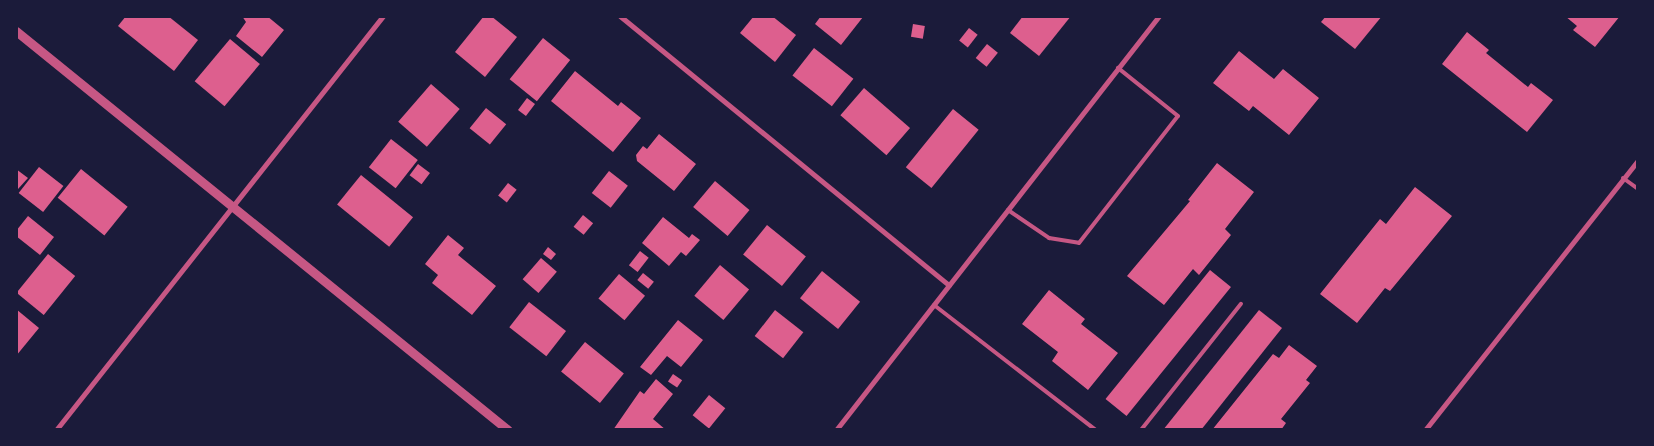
<!DOCTYPE html>
<html>
<head>
<meta charset="utf-8">
<style>
  body { margin:0 }
  #map { position:relative; width:1654px; height:446px; overflow:hidden; background:#1b1b3a; font-family:Rubik,sans-serif }
  div>[style] { position:absolute }
  [style*='--x'] { left:calc(var(--x)*1px); top:calc(var(--y)*1px); width:calc(var(--w)*1px); rotate:calc(var(--a)*1deg) }
  .building>* { inset:0; background:#dd5f8e; transform-origin:0 0 }
  .service>* { height:4px; margin:-2px; padding:0 2px; transform-origin:2px; border-radius:2px; background:#c65784 }
  .minor>* { height:5px; margin:-2.5px; padding:0 2.5px; transform-origin:2.5px; border-radius:2.5px; background:#c65784 }
  .tertiary>* { height:9px; margin:-4.5px; padding:0 4.5px; transform-origin:4.5px; border-radius:4.5px; background:#c65784 }
  span { translate:-50% -50%; white-space:nowrap; text-align:center; line-height:1.15; -webkit-text-stroke:4.5px #1b1b3a; paint-order:stroke }
  .frame { position:absolute; inset:0; border:18px solid #1b1b3a; pointer-events:none }
</style>
</head>
<body>
<div id="map">
  <div class="building">
    <div style="clip-path:polygon(126px 16px,168px 16px,198px 40px,174px 71px,118px 26px)"></div>
    <div style="clip-path:polygon(242px 16px,267px 16px,284px 30px,262px 57px,236px 36px,246px 22px)"></div>
    <div style="clip-path:polygon(484px 16px,491px 16px,517px 37px,485px 77px,455px 52px)"></div>
    <div style="clip-path:polygon(754px 16px,772px 16px,796px 35px,775px 62px,740px 33px)"></div>
    <div style="clip-path:polygon(821px 16px,862px 16px,863px 17px,841px 45px,815px 24px)"></div>
    <div style="clip-path:polygon(1023px 16px,1071px 16px,1039px 56px,1010px 33px)"></div>
    <div style="clip-path:polygon(1326px 16px,1382px 16px,1355px 49px,1321px 22px)"></div>
    <div style="clip-path:polygon(1565px 16px,1620px 16px,1595px 47px,1573px 30px,1577px 26px)"></div>
    <div style="left:913px;top:24px;width:12px;height:13px;rotate:9deg"></div>
    <div style="left:969px;top:28px;width:11px;height:16px;rotate:38deg"></div>
    <div style="clip-path:polygon(1467px 32px,1489px 50px,1486px 53px,1528px 87px,1531px 83px,1553px 100px,1527px 132px,1442px 64px)"></div>
    <div style="left:543px;top:38px;width:35px;height:53px;rotate:39deg"></div>
    <div style="left:230px;top:39px;width:39px;height:55px;rotate:40deg"></div>
    <div style="left:987px;top:44px;width:14px;height:18px;rotate:39deg"></div>
    <div style="left:814px;top:48px;width:50px;height:35px;rotate:38deg"></div>
    <div style="clip-path:polygon(1239px 51px,1274px 79px,1283px 69px,1319px 98px,1289px 135px,1253px 106px,1249px 111px,1213px 83px)"></div>
    <div style="clip-path:polygon(575px 71px,618px 106px,621px 102px,641px 118px,613px 152px,551px 101px)"></div>
    <div style="left:431px;top:84px;width:38px;height:50px;rotate:41deg"></div>
    <div style="left:864px;top:88px;width:61px;height:36px;rotate:41deg"></div>
    <div style="left:527px;top:98px;width:10px;height:15px;rotate:37deg"></div>
    <div style="left:486px;top:108px;width:26px;height:26px;rotate:39deg"></div>
    <div style="left:953px;top:109px;width:33px;height:75px;rotate:39deg"></div>
    <div style="clip-path:polygon(659px 134px,696px 164px,674px 191px,637px 161px,636px 155px,643px 146px,647px 149px)"></div>
    <div style="left:391px;top:139px;width:34px;height:36px;rotate:38deg"></div>
    <div style="clip-path:polygon(1217px 163px,1254px 192px,1225px 229px,1231px 235px,1199px 275px,1193px 269px,1164px 305px,1127px 276px,1190px 201px,1188px 200px)"></div>
    <div style="left:418px;top:164px;width:15px;height:14px;rotate:37deg"></div>
    <div style="left:39px;top:167px;width:31px;height:33px;rotate:38deg"></div>
    <div style="clip-path:polygon(16px 169px,28px 178px,18px 189px,16px 188px)"></div>
    <div style="left:81px;top:169px;width:60px;height:37px;rotate:39deg"></div>
    <div style="left:609px;top:171px;width:24px;height:28px;rotate:38deg"></div>
    <div style="left:361px;top:175px;width:67px;height:38px;rotate:39deg"></div>
    <div style="left:715px;top:181px;width:45px;height:34px;rotate:40deg"></div>
    <div style="left:508px;top:183px;width:11px;height:16px;rotate:38deg"></div>
    <div style="clip-path:polygon(1415px 187px,1452px 216px,1390px 291px,1385px 288px,1357px 323px,1320px 294px,1380px 219px,1386px 224px)"></div>
    <div style="left:583px;top:215px;width:13px;height:15px;rotate:39deg"></div>
    <div style="clip-path:polygon(28px 216px,54px 237px,40px 255px,16px 236px,16px 231px)"></div>
    <div style="clip-path:polygon(663px 217px,689px 238px,692px 234px,700px 240px,686px 256px,681px 252px,669px 266px,642px 243px)"></div>
    <div style="left:767px;top:225px;width:50px;height:38px;rotate:39deg"></div>
    <div style="clip-path:polygon(448px 235px,464px 248px,458px 255px,496px 286px,472px 315px,432px 283px,438px 275px,425px 264px)"></div>
    <div style="clip-path:polygon(548px 247px,556px 254px,551px 260px,543px 254px)"></div>
    <div style="left:640px;top:251px;width:11px;height:18px;rotate:38deg"></div>
    <div style="left:48px;top:254px;width:35px;height:50px;rotate:39deg"></div>
    <div style="left:541px;top:258px;width:21px;height:28px;rotate:41deg"></div>
    <div style="left:720px;top:265px;width:38px;height:40px;rotate:40deg"></div>
    <div style="left:1210px;top:270px;width:27px;height:166px;rotate:39deg"></div>
    <div style="left:822px;top:271px;width:49px;height:35px;rotate:39deg"></div>
    <div style="left:643px;top:273px;width:14px;height:9px;rotate:39deg"></div>
    <div style="left:619px;top:274px;width:34px;height:32px;rotate:40deg"></div>
    <div style="clip-path:polygon(1049px 290px,1085px 319px,1081px 324px,1118px 353px,1088px 390px,1052px 361px,1058px 352px,1022px 324px)"></div>
    <div style="left:529px;top:302px;width:47px;height:32px;rotate:38deg"></div>
    <div style="clip-path:polygon(16px 309px,39px 328px,16px 356px)"></div>
    <div style="left:775px;top:310px;width:36px;height:33px;rotate:38deg"></div>
    <div style="clip-path:polygon(1259px 310px,1282px 328px,1201px 430px,1163px 430px)"></div>
    <div style="clip-path:polygon(678px 320px,703px 340px,681px 367px,667px 356px,651px 375px,640px 367px)"></div>
    <div style="left:585px;top:342px;width:50px;height:38px;rotate:39deg"></div>
    <div style="clip-path:polygon(1289px 345px,1317px 366px,1306px 380px,1310px 383px,1281px 419px,1286px 423px,1281px 430px,1212px 430px,1273px 354px,1279px 358px)"></div>
    <div style="left:673px;top:374px;width:11px;height:9px;rotate:34deg"></div>
    <div style="clip-path:polygon(656px 379px,673px 394px,653px 419px,666px 430px,613px 430px,640px 391px,644px 394px)"></div>
    <div style="left:709px;top:395px;width:21px;height:26px;rotate:39deg"></div>
  </div>
  <div class="service">
    <div style="--x:1623;--y:178;--w:19;--a:36"></div>
    <div style="--x:1008;--y:210;--w:50;--a:34.3"></div>
    <div style="--x:1049;--y:238;--w:30;--a:9"></div>
    <div style="--x:1079;--y:243;--w:161;--a:-52.1"></div>
    <div style="--x:1178;--y:116;--w:77;--a:-141.3"></div>
    <div style="--x:934;--y:305;--w:205;--a:37.7"></div>
    <div style="--x:1141;--y:430;--w:161;--a:-51.6"></div>
  </div>
  <div class="minor">
    <div style="--x:620;--y:16;--w:425;--a:39.3"></div>
    <div style="--x:56;--y:430;--w:528;--a:-51.7"></div>
    <div style="--x:836;--y:430;--w:525;--a:-52.04"></div>
    <div style="--x:1425;--y:430;--w:344;--a:-51.7"></div>
  </div>
  <div class="tertiary">
    <div style="--x:16;--y:31;--w:633;--a:39.04"></div>
  </div>
  <div class="frame"></div>
</div>
</body>
</html>
